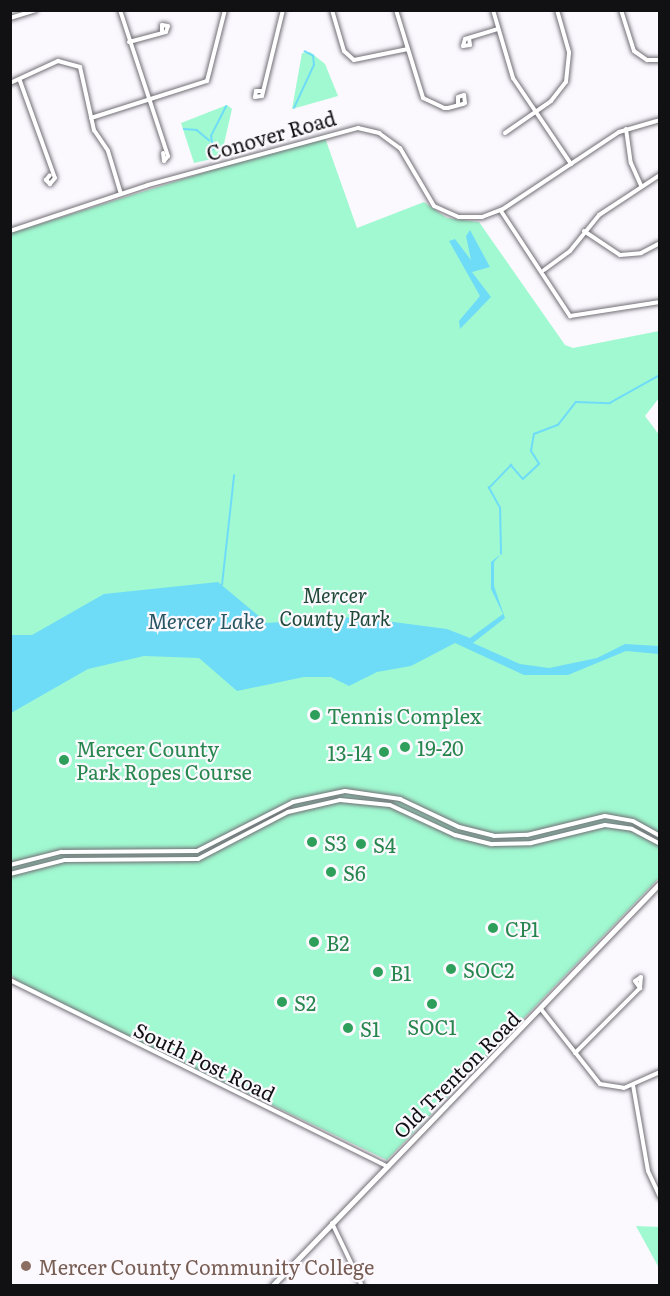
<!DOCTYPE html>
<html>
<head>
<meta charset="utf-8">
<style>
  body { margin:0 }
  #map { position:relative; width:670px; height:1296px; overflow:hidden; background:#fbf8fe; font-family:Literata,serif }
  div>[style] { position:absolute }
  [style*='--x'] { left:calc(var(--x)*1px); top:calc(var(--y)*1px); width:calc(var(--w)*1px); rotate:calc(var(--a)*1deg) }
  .green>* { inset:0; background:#a1f9d1 }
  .water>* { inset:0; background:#6fdcf7 }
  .stream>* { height:1.5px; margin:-0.75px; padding:0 0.75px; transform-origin:0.75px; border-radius:0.75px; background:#6fdcf7 }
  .roads { filter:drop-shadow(0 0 2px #706d74) drop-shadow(0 0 2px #706d74) }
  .minor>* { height:4px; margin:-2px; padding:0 2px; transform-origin:2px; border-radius:2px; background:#fff }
  .major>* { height:5px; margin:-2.5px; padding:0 2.5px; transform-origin:2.5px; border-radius:2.5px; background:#fff }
  .dots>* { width:16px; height:16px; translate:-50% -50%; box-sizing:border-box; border:3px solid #fbf8fe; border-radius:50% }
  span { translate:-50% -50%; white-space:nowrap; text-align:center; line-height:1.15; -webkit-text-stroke:4.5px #fbf8fe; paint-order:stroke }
  .street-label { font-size:20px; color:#111012 }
  .park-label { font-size:20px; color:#204938; font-style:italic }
  .leisure-label { font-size:20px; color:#27864d }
  .left { translate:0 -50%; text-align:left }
  .right { translate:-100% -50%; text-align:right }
  .education-label { font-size:20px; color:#785e54 }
  .water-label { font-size:21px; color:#285763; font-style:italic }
  .frame { position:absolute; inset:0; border:12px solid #111012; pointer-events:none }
</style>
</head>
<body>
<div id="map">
  <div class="green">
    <div style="clip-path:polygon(310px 52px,325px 64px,338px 96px,292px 109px,302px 53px)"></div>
    <div style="clip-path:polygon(227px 105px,232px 109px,221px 157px,194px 163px,181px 123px)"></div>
    <div style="clip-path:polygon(324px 135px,357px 228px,424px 202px,447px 218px,479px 222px,565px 345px,573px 348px,659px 331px,659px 398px,645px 416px,660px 436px,659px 878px,387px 1160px,22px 986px,11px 975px,11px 233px)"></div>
    <div style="clip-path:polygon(636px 1226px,659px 1227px,659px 1268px)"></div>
  </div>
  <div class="water">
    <div style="clip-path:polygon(470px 230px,490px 267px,472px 272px,491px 297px,460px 329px,459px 321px,480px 296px,449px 241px,455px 239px,471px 260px,466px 236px)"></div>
    <div style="clip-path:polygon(501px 554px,494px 562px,494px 586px,505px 618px,473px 643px,520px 664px,549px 668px,597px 658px,625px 644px,659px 646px,659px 654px,626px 651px,568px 675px,524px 675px,455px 643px,411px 666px,377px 672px,349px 686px,331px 677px,304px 677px,237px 691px,199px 658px,144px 656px,88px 669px,11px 713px,11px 635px,32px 635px,104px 594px,218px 582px,267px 623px,355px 617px,447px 629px,470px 638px,503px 614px,491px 589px,491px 562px)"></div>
  </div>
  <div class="stream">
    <div style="--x:294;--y:108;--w:47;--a:-65.1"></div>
    <div style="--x:314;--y:65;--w:9;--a:-96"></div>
    <div style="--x:313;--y:56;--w:9;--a:-153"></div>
    <div style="--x:184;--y:129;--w:13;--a:4"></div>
    <div style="--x:197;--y:130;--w:16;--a:40"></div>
    <div style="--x:213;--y:150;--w:14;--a:-98"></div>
    <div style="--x:211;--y:136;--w:33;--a:-63"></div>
    <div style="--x:501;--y:554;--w:46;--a:-91.2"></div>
    <div style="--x:500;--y:508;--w:23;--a:-119"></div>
    <div style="--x:489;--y:488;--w:32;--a:-46"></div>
    <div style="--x:511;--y:465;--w:18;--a:49"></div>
    <div style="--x:523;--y:479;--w:22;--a:-43"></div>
    <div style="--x:539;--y:464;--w:15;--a:-122"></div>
    <div style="--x:531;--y:451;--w:17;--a:-80"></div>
    <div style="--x:534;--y:434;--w:26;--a:-21"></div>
    <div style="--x:558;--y:425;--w:29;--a:-52"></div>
    <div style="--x:576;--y:402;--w:34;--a:2"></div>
    <div style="--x:610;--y:403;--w:57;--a:-29.2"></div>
    <div style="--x:222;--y:585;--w:110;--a:-83.7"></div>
  </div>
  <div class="roads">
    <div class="minor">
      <div style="--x:120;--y:10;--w:154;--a:71.8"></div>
      <div style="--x:168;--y:156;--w:6;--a:129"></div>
      <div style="--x:164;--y:161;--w:8;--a:-97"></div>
      <div style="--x:332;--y:10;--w:43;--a:73.7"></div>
      <div style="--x:344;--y:51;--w:13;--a:42"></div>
      <div style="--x:354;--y:60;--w:55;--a:-11.5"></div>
      <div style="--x:396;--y:10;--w:92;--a:72.9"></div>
      <div style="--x:423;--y:98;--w:23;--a:25"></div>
      <div style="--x:444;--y:108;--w:4;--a:0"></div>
      <div style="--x:448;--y:108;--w:16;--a:-15"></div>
      <div style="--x:463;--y:104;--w:2;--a:-27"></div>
      <div style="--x:465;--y:103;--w:8;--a:-97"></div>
      <div style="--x:464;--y:95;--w:6;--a:162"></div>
      <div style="--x:458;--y:97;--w:8;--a:90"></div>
      <div style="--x:493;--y:10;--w:71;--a:73.6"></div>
      <div style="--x:513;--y:78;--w:104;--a:56"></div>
      <div style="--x:621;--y:10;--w:43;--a:72.4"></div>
      <div style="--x:634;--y:51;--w:16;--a:35"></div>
      <div style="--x:647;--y:60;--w:13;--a:0"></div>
      <div style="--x:10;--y:18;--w:27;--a:-17"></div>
      <div style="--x:469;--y:38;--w:7;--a:82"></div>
      <div style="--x:470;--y:45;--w:7;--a:172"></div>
      <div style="--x:463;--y:46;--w:7;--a:-74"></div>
      <div style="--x:465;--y:39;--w:34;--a:-17"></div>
      <div style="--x:129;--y:42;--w:38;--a:-15"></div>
      <div style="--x:166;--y:32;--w:6;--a:-72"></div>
      <div style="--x:168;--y:26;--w:6;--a:-171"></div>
      <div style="--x:162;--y:25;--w:7;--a:90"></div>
      <div style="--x:20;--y:81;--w:103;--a:70.2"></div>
      <div style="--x:55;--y:178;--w:8;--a:130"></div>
      <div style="--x:50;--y:184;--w:6;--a:-135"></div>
      <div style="--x:46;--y:180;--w:6;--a:-51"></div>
      <div style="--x:10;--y:83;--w:53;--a:-24.6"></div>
      <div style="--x:58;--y:61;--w:23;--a:15"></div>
      <div style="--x:80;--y:67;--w:65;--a:77.5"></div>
      <div style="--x:94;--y:130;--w:25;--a:56"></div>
      <div style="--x:108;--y:151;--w:45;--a:73.2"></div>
      <div style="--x:263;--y:91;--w:7;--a:180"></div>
      <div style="--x:256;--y:91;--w:6;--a:99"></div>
      <div style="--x:255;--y:97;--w:7;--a:-8"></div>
      <div style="--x:262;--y:96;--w:89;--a:-76.3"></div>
      <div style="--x:91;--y:118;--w:122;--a:-17.7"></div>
      <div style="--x:207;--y:81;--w:73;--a:-75.8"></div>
      <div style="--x:626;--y:129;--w:34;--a:82"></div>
      <div style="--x:631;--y:163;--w:24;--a:66"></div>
      <div style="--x:505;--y:133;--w:56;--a:-34.8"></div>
      <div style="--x:551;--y:101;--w:24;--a:-52"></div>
      <div style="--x:566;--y:82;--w:30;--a:-84"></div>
      <div style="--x:569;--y:52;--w:44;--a:-105.9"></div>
      <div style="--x:501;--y:211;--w:126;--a:56.7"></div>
      <div style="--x:570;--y:316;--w:91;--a:-8.8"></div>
      <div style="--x:10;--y:231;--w:145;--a:-18.4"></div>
      <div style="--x:148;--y:185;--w:218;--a:-15.2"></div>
      <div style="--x:358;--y:128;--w:22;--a:13"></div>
      <div style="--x:379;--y:133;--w:26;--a:36"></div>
      <div style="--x:400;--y:148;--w:67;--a:59.6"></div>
      <div style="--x:434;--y:206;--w:27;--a:24"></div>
      <div style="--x:459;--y:217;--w:23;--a:0"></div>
      <div style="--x:482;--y:217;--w:22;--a:-21"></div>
      <div style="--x:503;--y:209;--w:139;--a:-33.6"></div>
      <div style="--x:619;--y:132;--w:43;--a:-16.3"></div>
      <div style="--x:584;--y:231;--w:43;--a:33.7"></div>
      <div style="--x:620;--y:255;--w:21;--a:-5"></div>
      <div style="--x:641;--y:253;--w:21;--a:-28"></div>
      <div style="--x:544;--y:270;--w:32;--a:-36"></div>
      <div style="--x:570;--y:251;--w:46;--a:-51.1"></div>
      <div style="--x:599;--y:215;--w:73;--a:-33.3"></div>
      <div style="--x:10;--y:865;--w:53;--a:-14.3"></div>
      <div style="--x:61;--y:852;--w:136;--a:-0.4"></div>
      <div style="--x:197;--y:851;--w:108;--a:-27"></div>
      <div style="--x:293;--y:802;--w:53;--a:-11.9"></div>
      <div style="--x:345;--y:791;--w:56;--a:8.3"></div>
      <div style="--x:400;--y:799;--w:65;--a:25.4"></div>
      <div style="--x:459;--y:827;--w:36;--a:14"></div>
      <div style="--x:494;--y:836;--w:33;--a:-2"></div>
      <div style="--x:527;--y:835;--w:80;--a:-13.7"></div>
      <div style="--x:605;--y:816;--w:28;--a:10"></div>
      <div style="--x:633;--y:821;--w:31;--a:29"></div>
      <div style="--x:10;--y:874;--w:57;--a:-14.3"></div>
      <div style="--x:65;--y:860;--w:133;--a:-0.4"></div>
      <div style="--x:198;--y:859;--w:102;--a:-27.6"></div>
      <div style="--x:288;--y:812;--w:53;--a:-13"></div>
      <div style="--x:340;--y:800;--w:50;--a:5.7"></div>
      <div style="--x:390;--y:805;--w:72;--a:24.8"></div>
      <div style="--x:455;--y:835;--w:38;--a:14"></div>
      <div style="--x:492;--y:844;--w:39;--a:-1"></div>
      <div style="--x:531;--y:843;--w:76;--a:-13.7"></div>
      <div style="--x:605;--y:825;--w:27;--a:8"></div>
      <div style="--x:632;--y:829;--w:32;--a:28"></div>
      <div style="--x:10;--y:980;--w:419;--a:26.3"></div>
      <div style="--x:541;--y:1009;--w:95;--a:51.8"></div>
      <div style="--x:600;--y:1084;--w:24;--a:9"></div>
      <div style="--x:624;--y:1088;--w:39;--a:-24"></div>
      <div style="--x:575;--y:1053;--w:92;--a:-45"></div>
      <div style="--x:640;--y:988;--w:11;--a:-85"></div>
      <div style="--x:641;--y:977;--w:7;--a:146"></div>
      <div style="--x:635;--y:981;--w:9;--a:54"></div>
      <div style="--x:633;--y:1085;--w:87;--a:80.1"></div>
      <div style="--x:648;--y:1171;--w:29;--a:65"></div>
      <div style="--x:332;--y:1223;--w:70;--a:64.5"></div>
    </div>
    <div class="major">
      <div style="--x:272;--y:1286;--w:559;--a:-46.09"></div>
    </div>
  </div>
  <div class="dots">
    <div style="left:315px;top:715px;background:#2e9e5b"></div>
    <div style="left:405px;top:747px;background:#2e9e5b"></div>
    <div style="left:384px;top:752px;background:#2e9e5b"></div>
    <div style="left:64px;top:760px;background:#2e9e5b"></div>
    <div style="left:312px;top:842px;background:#2e9e5b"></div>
    <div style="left:361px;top:844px;background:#2e9e5b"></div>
    <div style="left:331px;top:872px;background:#2e9e5b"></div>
    <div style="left:493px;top:928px;background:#2e9e5b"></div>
    <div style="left:314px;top:942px;background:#2e9e5b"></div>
    <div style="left:451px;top:969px;background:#2e9e5b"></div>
    <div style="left:378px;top:972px;background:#2e9e5b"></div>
    <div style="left:282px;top:1002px;background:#2e9e5b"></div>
    <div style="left:432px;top:1004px;background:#2e9e5b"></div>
    <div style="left:348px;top:1028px;background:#2e9e5b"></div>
    <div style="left:26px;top:1266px;background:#8d6e63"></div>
  </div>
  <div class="street-label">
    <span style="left:271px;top:135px;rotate:-16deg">Conover Road</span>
    <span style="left:205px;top:1061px;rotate:26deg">South Post Road</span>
    <span style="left:456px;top:1074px;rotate:-45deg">Old Trenton Road</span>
  </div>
  <div class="park-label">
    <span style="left:335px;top:606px">Mercer<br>County Park</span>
  </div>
  <div class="leisure-label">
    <span class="left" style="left:327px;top:715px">Tennis Complex</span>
    <span class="left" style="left:417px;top:747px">19-20</span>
    <span class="left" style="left:76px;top:760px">Mercer County<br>Park Ropes Course</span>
    <span class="right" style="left:372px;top:752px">13-14</span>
    <span class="left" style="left:324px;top:842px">S3</span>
    <span class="left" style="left:373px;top:844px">S4</span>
    <span class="left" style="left:343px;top:872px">S6</span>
    <span class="left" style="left:505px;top:928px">CP1</span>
    <span class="left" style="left:326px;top:942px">B2</span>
    <span class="left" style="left:463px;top:969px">SOC2</span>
    <span class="left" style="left:390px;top:972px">B1</span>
    <span class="left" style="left:294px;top:1002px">S2</span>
    <span style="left:432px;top:1026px">SOC1</span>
    <span class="left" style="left:360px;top:1028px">S1</span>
  </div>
  <div class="education-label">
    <span class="left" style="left:38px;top:1266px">Mercer County Community College</span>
  </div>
  <div class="water-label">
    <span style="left:206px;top:620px">Mercer Lake</span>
  </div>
  <div class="frame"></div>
</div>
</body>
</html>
